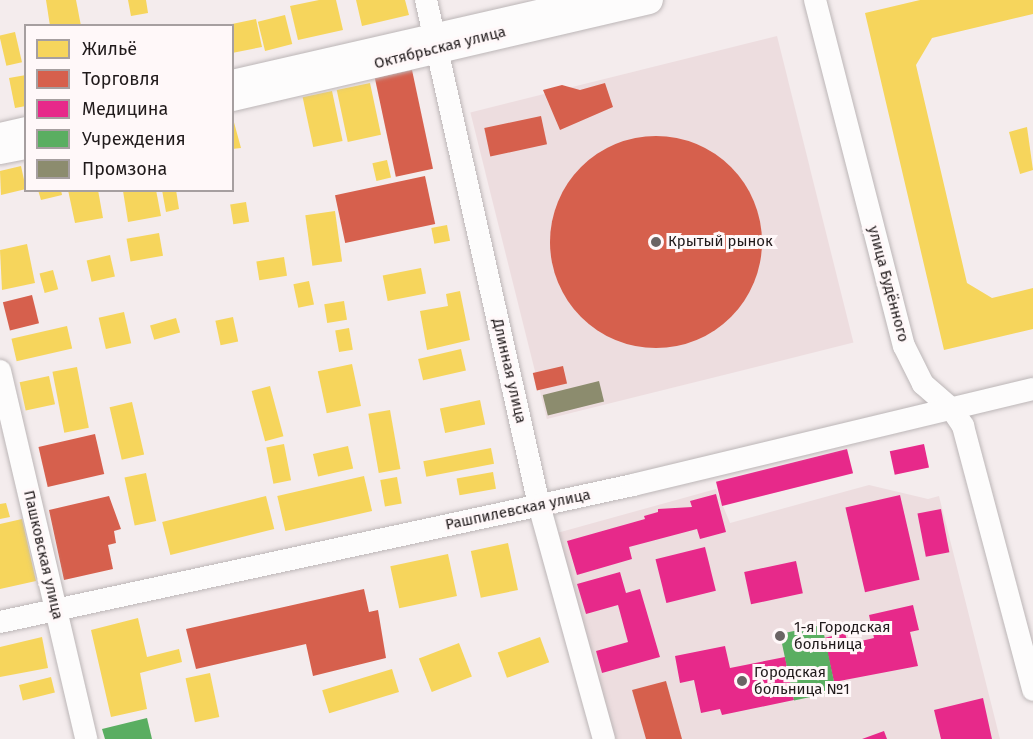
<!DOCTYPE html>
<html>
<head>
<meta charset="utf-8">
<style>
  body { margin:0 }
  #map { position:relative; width:1033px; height:739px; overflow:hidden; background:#f4eced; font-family:"Fira Sans",sans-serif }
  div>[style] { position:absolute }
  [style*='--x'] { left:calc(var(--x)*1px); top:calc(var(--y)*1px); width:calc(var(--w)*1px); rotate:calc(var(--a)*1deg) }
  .built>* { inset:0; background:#eddddf; transform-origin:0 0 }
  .homes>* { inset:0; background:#f6d55c; transform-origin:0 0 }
  .shops>* { inset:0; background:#d6604d; transform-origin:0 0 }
  .round { border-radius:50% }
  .health>* { inset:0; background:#e7298a; transform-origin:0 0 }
  .public>* { inset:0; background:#5aae61; transform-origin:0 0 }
  .industry>* { inset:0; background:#8c8c6e; transform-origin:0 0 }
  .roads { filter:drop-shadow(0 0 2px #bcb6b7) drop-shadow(0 0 2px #bcb6b7) }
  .minor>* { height:22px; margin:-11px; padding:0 11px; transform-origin:11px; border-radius:11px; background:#fdfcfc }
  .major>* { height:28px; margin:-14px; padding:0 14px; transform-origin:14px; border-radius:14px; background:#fdfcfc }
  .dots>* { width:16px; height:16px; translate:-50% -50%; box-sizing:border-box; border:3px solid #fff8f9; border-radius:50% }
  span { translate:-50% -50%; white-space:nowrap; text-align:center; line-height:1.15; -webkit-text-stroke:6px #fff8f9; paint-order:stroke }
  .street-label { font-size:15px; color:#201a1b }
  .poi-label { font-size:15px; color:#201a1b }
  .left { translate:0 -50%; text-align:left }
  .legend { position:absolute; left:24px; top:24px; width:210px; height:168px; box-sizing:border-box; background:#fff8f9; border:2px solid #a69fa0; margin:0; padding:8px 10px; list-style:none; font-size:18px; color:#201a1b }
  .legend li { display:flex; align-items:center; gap:12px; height:30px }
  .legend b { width:30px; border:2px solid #a69fa0 }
</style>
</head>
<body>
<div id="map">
  <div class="built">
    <div style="left:777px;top:36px;width:316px;height:316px;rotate:76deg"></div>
    <div style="clip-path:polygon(869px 485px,928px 499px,939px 496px,1000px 739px,615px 739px,557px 533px,716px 489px,730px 523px)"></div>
  </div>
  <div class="homes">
    <div style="clip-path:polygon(46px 0,76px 0,81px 26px,50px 26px)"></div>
    <div style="clip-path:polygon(128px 0,146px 0,148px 13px,131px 16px)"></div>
    <div style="clip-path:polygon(319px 0,336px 0,343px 30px,298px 40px,290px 6px)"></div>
    <div style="clip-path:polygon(356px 0,405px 0,409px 15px,362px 26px)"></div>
    <div style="clip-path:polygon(920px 0,1033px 0,1033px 14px,932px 38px,916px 65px,967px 283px,992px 298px,1033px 288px,1033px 329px,944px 350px,865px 13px)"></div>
    <div style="left:285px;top:15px;width:30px;height:28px;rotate:76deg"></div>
    <div style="clip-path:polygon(256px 19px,262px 47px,232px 53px,232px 24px)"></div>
    <div style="left:15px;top:32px;width:31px;height:16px;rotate:77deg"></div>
    <div style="clip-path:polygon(26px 75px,26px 106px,15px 108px,9px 78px)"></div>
    <div style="left:370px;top:83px;width:53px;height:34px;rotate:78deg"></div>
    <div style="left:332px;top:91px;width:51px;height:30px;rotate:78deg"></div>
    <div style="clip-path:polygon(232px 115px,241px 148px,232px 149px)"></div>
    <div style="clip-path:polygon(1027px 127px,1033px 170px,1020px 174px,1009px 132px)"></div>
    <div style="left:387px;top:160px;width:18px;height:15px;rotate:77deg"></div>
    <div style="clip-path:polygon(21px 166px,26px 189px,1px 195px,0 171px)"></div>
    <div style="clip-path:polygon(38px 190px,61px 190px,62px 195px,41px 200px)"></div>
    <div style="clip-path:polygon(68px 190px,98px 190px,103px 218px,75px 223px)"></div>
    <div style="clip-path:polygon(156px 190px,161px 216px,128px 222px,123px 191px)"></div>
    <div style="clip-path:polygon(162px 190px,176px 190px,179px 209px,166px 212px)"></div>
    <div style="left:246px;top:202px;width:20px;height:16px;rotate:81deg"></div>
    <div style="left:335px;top:211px;width:51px;height:30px;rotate:82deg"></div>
    <div style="left:447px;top:225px;width:16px;height:16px;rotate:79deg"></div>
    <div style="left:159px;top:233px;width:23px;height:33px;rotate:80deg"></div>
    <div style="clip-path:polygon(27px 244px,35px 283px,2px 290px,0 250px)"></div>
    <div style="left:110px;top:255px;width:22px;height:24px;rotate:77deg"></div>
    <div style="left:284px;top:257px;width:19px;height:28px;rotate:81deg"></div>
    <div style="left:421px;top:268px;width:26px;height:39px;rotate:79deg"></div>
    <div style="left:53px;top:270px;width:20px;height:14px;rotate:75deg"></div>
    <div style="left:309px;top:281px;width:24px;height:16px;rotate:78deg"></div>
    <div style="clip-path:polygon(460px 291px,470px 340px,427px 350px,420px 311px,448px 306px,446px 294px)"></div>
    <div style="left:344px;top:301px;width:19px;height:20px;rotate:81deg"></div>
    <div style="left:124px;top:312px;width:32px;height:26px;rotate:77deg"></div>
    <div style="left:233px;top:317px;width:25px;height:18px;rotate:78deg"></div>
    <div style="left:176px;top:318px;width:15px;height:27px;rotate:74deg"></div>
    <div style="left:67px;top:326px;width:23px;height:57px;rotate:77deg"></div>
    <div style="left:349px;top:328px;width:22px;height:14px;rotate:80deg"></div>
    <div style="left:461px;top:349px;width:22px;height:44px;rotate:77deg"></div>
    <div style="left:352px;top:364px;width:43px;height:35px;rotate:78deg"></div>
    <div style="left:77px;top:367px;width:62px;height:25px;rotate:79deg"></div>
    <div style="left:49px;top:376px;width:29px;height:30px;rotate:78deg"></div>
    <div style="left:270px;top:386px;width:52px;height:19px;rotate:75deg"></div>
    <div style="left:480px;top:400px;width:25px;height:41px;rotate:78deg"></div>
    <div style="left:132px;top:402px;width:54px;height:23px;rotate:77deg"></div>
    <div style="left:390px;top:410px;width:60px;height:22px;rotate:80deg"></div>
    <div style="left:284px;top:444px;width:37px;height:18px;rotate:79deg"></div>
    <div style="left:348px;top:446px;width:23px;height:36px;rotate:77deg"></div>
    <div style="left:491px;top:448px;width:16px;height:69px;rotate:79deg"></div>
    <div style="left:493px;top:472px;width:17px;height:37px;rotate:80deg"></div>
    <div style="left:146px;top:473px;width:49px;height:22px;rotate:78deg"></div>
    <div style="left:364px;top:476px;width:36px;height:89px;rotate:77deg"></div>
    <div style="left:397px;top:477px;width:27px;height:17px;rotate:80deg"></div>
    <div style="left:266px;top:496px;width:34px;height:107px;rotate:76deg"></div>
    <div style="clip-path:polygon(6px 503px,10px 517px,0 519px,0 504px)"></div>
    <div style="clip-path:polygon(22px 519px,36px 581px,0 589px,0 524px)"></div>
    <div style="left:508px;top:543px;width:48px;height:38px;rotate:78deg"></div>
    <div style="left:448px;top:554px;width:43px;height:59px;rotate:78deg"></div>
    <div style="clip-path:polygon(138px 618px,147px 657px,179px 649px,182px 662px,140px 673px,147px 709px,111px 717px,91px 630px)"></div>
    <div style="clip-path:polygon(42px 637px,48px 668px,0 677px,0 647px)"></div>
    <div style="left:540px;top:637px;width:27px;height:45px;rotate:70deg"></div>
    <div style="left:459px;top:643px;width:36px;height:43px;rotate:69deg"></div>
    <div style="left:392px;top:669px;width:24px;height:73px;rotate:73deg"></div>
    <div style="left:210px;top:673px;width:45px;height:25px;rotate:78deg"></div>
    <div style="left:51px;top:677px;width:16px;height:33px;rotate:76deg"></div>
  </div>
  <div class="shops">
    <div style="left:412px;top:70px;width:101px;height:38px;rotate:78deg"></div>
    <div style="clip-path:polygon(605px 83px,613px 107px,560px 130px,543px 90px,562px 85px,580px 90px)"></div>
    <div style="left:541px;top:116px;width:29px;height:58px;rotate:78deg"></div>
    <div class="round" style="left:550px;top:136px;width:212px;height:212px"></div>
    <div style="left:425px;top:176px;width:49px;height:92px;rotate:78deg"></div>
    <div style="left:32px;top:295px;width:29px;height:30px;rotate:76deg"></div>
    <div style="left:563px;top:366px;width:18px;height:31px;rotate:77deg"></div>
    <div style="left:95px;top:434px;width:41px;height:58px;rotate:77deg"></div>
    <div style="clip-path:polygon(109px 496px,121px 529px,114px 531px,116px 543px,108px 545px,113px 569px,64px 580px,49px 510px)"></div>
    <div style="clip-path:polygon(364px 589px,369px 612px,378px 610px,386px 658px,313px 676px,306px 644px,196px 669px,186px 629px)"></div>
    <div style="clip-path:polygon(666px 681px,682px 739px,646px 739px,632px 690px)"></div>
  </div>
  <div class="health">
    <div style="left:924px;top:444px;width:24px;height:35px;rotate:78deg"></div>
    <div style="left:847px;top:449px;width:25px;height:135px;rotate:76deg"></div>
    <div style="clip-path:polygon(716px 494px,726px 532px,700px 539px,697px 529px,629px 547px,632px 559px,577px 575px,567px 541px,645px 519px,644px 516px,658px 512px,658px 509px,692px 507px,690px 501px)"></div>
    <div style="left:900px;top:495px;width:87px;height:56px;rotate:77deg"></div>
    <div style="left:941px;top:509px;width:44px;height:24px;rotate:79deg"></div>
    <div style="left:705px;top:547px;width:45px;height:51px;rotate:76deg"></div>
    <div style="left:796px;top:561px;width:33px;height:53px;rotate:78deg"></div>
    <div style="clip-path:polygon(620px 572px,626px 593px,640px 589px,660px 657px,602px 673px,596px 651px,628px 642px,618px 605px,586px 614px,577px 584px)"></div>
    <div style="clip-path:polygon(913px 605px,919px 630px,910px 632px,918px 666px,834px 682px,824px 638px,845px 633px,848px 644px,874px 638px,869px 615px)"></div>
    <div style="clip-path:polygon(725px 646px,730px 668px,785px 657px,794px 700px,722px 715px,720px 709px,701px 713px,694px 680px,680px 683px,675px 656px)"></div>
    <div style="clip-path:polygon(983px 698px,992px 739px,941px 739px,934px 710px)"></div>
    <div style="clip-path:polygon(884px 731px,887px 739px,862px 739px)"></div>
  </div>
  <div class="public">
    <div style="left:822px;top:625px;width:68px;height:43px;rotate:78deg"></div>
    <div style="clip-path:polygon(147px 718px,152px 739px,105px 739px,102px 729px)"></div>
  </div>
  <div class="industry">
    <div style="left:599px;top:381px;width:21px;height:58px;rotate:76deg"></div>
  </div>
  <div class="roads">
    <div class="minor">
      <div style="--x:426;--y:0;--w:517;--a:77.39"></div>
      <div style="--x:539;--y:505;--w:243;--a:74.5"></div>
      <div style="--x:815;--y:0;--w:357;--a:75.6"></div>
      <div style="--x:904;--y:346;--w:42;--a:63.4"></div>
      <div style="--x:923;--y:384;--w:37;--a:41"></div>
      <div style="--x:951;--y:408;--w:22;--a:56"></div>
      <div style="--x:963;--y:426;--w:273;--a:75.1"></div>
      <div style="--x:232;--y:81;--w:364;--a:-12.9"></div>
      <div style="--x:0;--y:134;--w:27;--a:-13"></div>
      <div style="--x:0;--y:371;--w:378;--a:76.8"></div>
      <div style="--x:0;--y:622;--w:648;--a:-12.21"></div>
      <div style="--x:633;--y:485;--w:411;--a:-13.5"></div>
    </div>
    <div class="major">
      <div style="--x:232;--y:97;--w:428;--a:-13.1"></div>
      <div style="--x:0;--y:150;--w:26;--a:-11"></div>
    </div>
  </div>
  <div class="dots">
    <div style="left:656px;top:242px;background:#6a6464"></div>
    <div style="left:780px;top:636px;background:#6a6464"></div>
    <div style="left:742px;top:681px;background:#6a6464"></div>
  </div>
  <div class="street-label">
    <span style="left:440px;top:48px;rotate:-14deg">Октябрьская улица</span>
    <span style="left:888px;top:284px;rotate:75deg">улица Будённого</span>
    <span style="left:509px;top:371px;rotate:77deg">Длинная улица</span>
    <span style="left:518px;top:510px;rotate:-12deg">Рашпилевская улица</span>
    <span style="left:43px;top:555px;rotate:77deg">Пашковская улица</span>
  </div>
  <div class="poi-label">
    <span class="left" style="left:668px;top:242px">Крытый рынок</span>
    <span class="left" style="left:794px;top:636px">1-я Городская<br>больница</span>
    <span class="left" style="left:754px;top:681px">Городская<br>больница №1</span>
  </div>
  <ul class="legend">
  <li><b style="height:16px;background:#f6d55c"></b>Жильё</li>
  <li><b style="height:16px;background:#d6604d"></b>Торговля</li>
  <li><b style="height:16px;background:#e7298a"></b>Медицина</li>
  <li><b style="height:16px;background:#5aae61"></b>Учреждения</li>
  <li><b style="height:16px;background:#8c8c6e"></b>Промзона</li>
  </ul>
</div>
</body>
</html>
